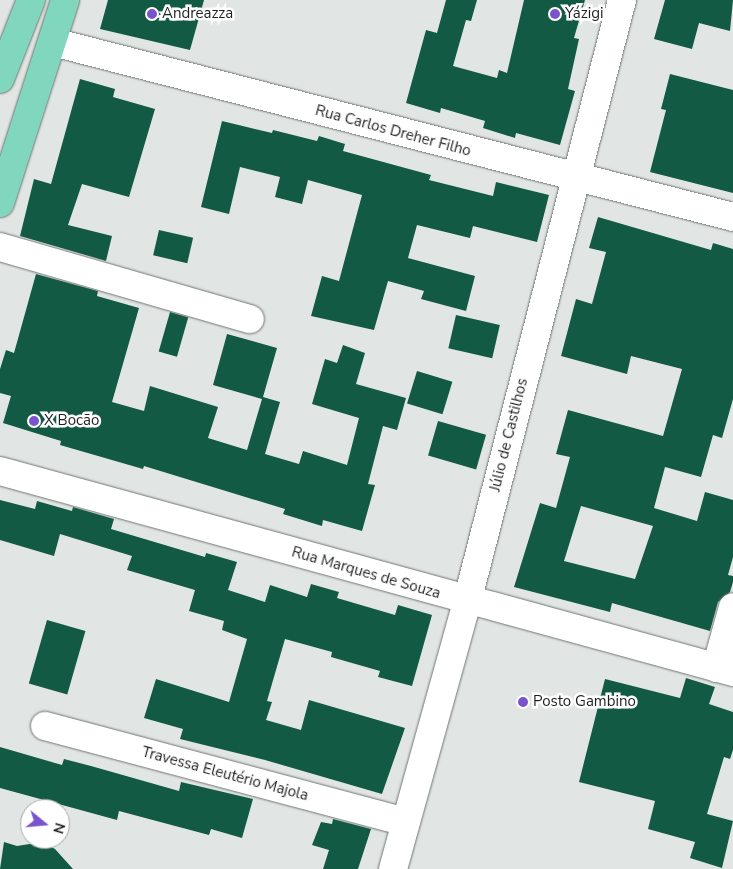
<!DOCTYPE html>
<html>
<head>
<meta charset="utf-8">
<style>
  body { margin:0 }
  #map { position:relative; width:733px; height:869px; overflow:hidden; background:#e1e6e4; font-family:"Nunito Sans",sans-serif }
  div>[style] { position:absolute }
  [style*='--x'] { left:calc(var(--x)*1px); top:calc(var(--y)*1px); width:calc(var(--w)*1px); rotate:calc(var(--a)*1deg) }
  .building>* { inset:0; background:#135a45; transform-origin:0 0 }
  .roads { filter:drop-shadow(0 0 1px #707573) drop-shadow(0 0 1px #707573) }
  .minor>* { height:28px; margin:-14px; padding:0 14px; transform-origin:14px; border-radius:14px; background:#fff }
  .major>* { height:28px; margin:-14px; padding:0 14px; transform-origin:14px; border-radius:14px; background:#81d6be }
  .dots>* { width:14px; height:14px; translate:-50% -50%; box-sizing:border-box; border:2px solid #fff; border-radius:50% }
  span { translate:-50% -50%; white-space:nowrap; text-align:center; line-height:1.15; -webkit-text-stroke:5px #fff; paint-order:stroke }
  .poi-label { font-size:15px; color:#1f2120 }
  .left { translate:0 -50%; text-align:left }
  .street-label { font-size:15px; color:#1f2120 }
  .north { position:absolute; left:20px; top:799px; width:50px; height:50px; box-sizing:border-box; background:#fff; border:1px solid #a5a6a6; border-radius:50%; rotate:107deg; font-size:14px; font-weight:700; line-height:20px; text-align:center; color:#1f2120 }
  .north::after { content:''; display:block; margin:auto; width:18px; height:22px; background:#7a54cd; clip-path:polygon(50% 0,100% 100%,50% 72%,0 100%) }
</style>
</head>
<body>
<div id="map">
  <div class="building">
    <div style="clip-path:polygon(108px 0,204px 0,190px 50px,100px 29px)"></div>
    <div style="clip-path:polygon(446px 0,477px 0,471px 21px,466px 20px,453px 66px,497px 78px,499px 70px,507px 73px,524px 0,585px 0,574px 38px,579px 39px,568px 89px,575px 91px,560px 145px,516px 133px,515px 138px,483px 128px,485px 121px,441px 108px,440px 113px,406px 103px,426px 30px,437px 33px)"></div>
    <div style="clip-path:polygon(665px 0,733px 0,730px 31px,699px 23px,692px 49px,654px 39px)"></div>
    <div style="clip-path:polygon(670px 74px,733px 90px,733px 193px,650px 172px,666px 110px,661px 109px)"></div>
    <div style="clip-path:polygon(80px 79px,115px 89px,113px 97px,155px 109px,129px 197px,82px 184px,68px 225px,112px 236px,106px 261px,20px 236px,34px 179px,51px 184px)"></div>
    <div style="clip-path:polygon(222px 121px,272px 133px,273px 130px,317px 141px,319px 136px,345px 144px,343px 151px,431px 175px,429px 180px,493px 196px,496px 182px,549px 195px,537px 242px,473px 226px,470px 238px,417px 225px,408px 258px,475px 276px,466px 311px,421px 299px,424px 291px,388px 281px,374px 330px,311px 316px,322px 276px,339px 281px,362px 195px,308px 180px,302px 204px,275px 197px,280px 177px,240px 167px,229px 214px,201px 207px)"></div>
    <div style="clip-path:polygon(evenodd,598px 217px,711px 250px,713px 243px,733px 249px,733px 399px,722px 438px,713px 435px,701px 477px,665px 467px,654px 508px,697px 521px,705px 492px,733px 500px,733px 557px,728px 575px,733px 576px,733px 582px,730px 592px,718px 602px,710px 631px,612px 603px,610px 612px,514px 587px,540px 503px,556px 508px,570px 457px,556px 454px,568px 410px,663px 436px,682px 369px,631px 356px,627px 374px,561px 356px,576px 299px,592px 304px,606px 252px,589px 248px,598px 217px,581px 506px,653px 526px,635px 579px,564px 561px,581px 506px)"></div>
    <div style="left:159px;top:230px;width:35px;height:26px;rotate:13deg"></div>
    <div style="clip-path:polygon(36px 274px,98px 291px,97px 296px,139px 308px,112px 402px,144px 411px,150px 386px,218px 407px,208px 438px,247px 450px,262px 399px,213px 385px,227px 334px,277px 348px,263px 397px,280px 402px,265px 454px,299px 464px,303px 451px,347px 465px,359px 418px,312px 404px,325px 359px,337px 363px,343px 345px,365px 353px,356px 384px,406px 398px,397px 430px,383px 426px,368px 484px,375px 485px,362px 531px,323px 520px,322px 526px,283px 514px,285px 509px,144px 466px,143px 469px,60px 445px,61px 441px,3px 423px,11px 396px,0 393px,0 369px,6px 350px,14px 353px)"></div>
    <div style="left:170px;top:312px;width:19px;height:41px;rotate:16deg"></div>
    <div style="left:456px;top:315px;width:45px;height:34px;rotate:13deg"></div>
    <div style="left:417px;top:371px;width:37px;height:34px;rotate:17deg"></div>
    <div style="left:438px;top:421px;width:50px;height:36px;rotate:16deg"></div>
    <div style="clip-path:polygon(0 500px,35px 509px,37px 501px,72px 511px,73px 507px,114px 519px,111px 529px,205px 557px,206px 553px,237px 562px,228px 590px,265px 602px,270px 585px,307px 597px,311px 584px,339px 592px,337px 598px,395px 615px,398px 605px,432px 615px,412px 686px,378px 677px,380px 671px,331px 657px,332px 652px,285px 639px,267px 701px,272px 702px,266px 720px,301px 730px,309px 700px,405px 728px,382px 794px,265px 760px,180px 739px,183px 729px,144px 718px,156px 679px,229px 702px,247px 639px,222px 630px,224px 621px,189px 611px,195px 590px,127px 570px,132px 556px,60px 534px,54px 556px,0 540px)"></div>
    <div style="left:47px;top:620px;width:40px;height:66px;rotate:16deg"></div>
    <div style="clip-path:polygon(686px 678px,715px 687px,709px 704px,733px 712px,733px 750px,730px 759px,724px 757px,707px 814px,733px 821px,722px 868px,690px 858px,695px 842px,648px 829px,655px 801px,579px 782px,605px 679px,680px 698px)"></div>
    <div style="clip-path:polygon(0 747px,62px 765px,64px 759px,91px 766px,179px 791px,181px 782px,253px 799px,242px 838px,211px 829px,209px 835px,119px 811px,117px 820px,0 788px)"></div>
    <div style="clip-path:polygon(333px 819px,371px 829px,358px 869px,323px 869px,329px 850px,312px 845px,321px 822px,332px 824px)"></div>
    <div style="clip-path:polygon(4px 842px,17px 846px,42px 842px,55px 849px,73px 869px,0 869px)"></div>
  </div>
  <div class="roads">
    <div class="minor">
      <div style="--x:53;--y:42;--w:702;--a:14.43"></div>
      <div style="--x:0;--y:247;--w:260;--a:16.1"></div>
      <div style="--x:0;--y:471;--w:760;--a:15.33"></div>
      <div style="--x:716;--y:668;--w:63;--a:-74.4"></div>
      <div style="--x:45;--y:726;--w:373;--a:14.9"></div>
      <div style="--x:393;--y:869;--w:277;--a:-74.5"></div>
      <div style="--x:467;--y:602;--w:622;--a:-75.56"></div>
    </div>
    <div class="major">
      <div style="--x:0;--y:79;--w:85;--a:-68.6"></div>
      <div style="--x:0;--y:203;--w:213;--a:-72.2"></div>
    </div>
  </div>
  <div class="dots">
    <div style="left:152px;top:14px;background:#7a54cd"></div>
    <div style="left:555px;top:14px;background:#7a54cd"></div>
    <div style="left:34px;top:421px;background:#7a54cd"></div>
    <div style="left:523px;top:702px;background:#7a54cd"></div>
  </div>
  <div class="poi-label">
    <span class="left" style="left:162px;top:14px">Andreazza</span>
    <span class="left" style="left:565px;top:14px">Yázigi</span>
    <span class="left" style="left:44px;top:421px">X Bocão</span>
    <span class="left" style="left:533px;top:702px">Posto Gambino</span>
  </div>
  <div class="street-label">
    <span style="left:393px;top:131px;rotate:15deg">Rua Carlos Dreher Filho</span>
    <span style="left:509px;top:435px;rotate:-76deg">Júlio de Castilhos</span>
    <span style="left:366px;top:573px;rotate:16deg">Rua Marques de Souza</span>
    <span style="left:225px;top:774px;rotate:15deg">Travessa Eleutério Majola</span>
  </div>
  <div class="north">N</div>
</div>
</body>
</html>
